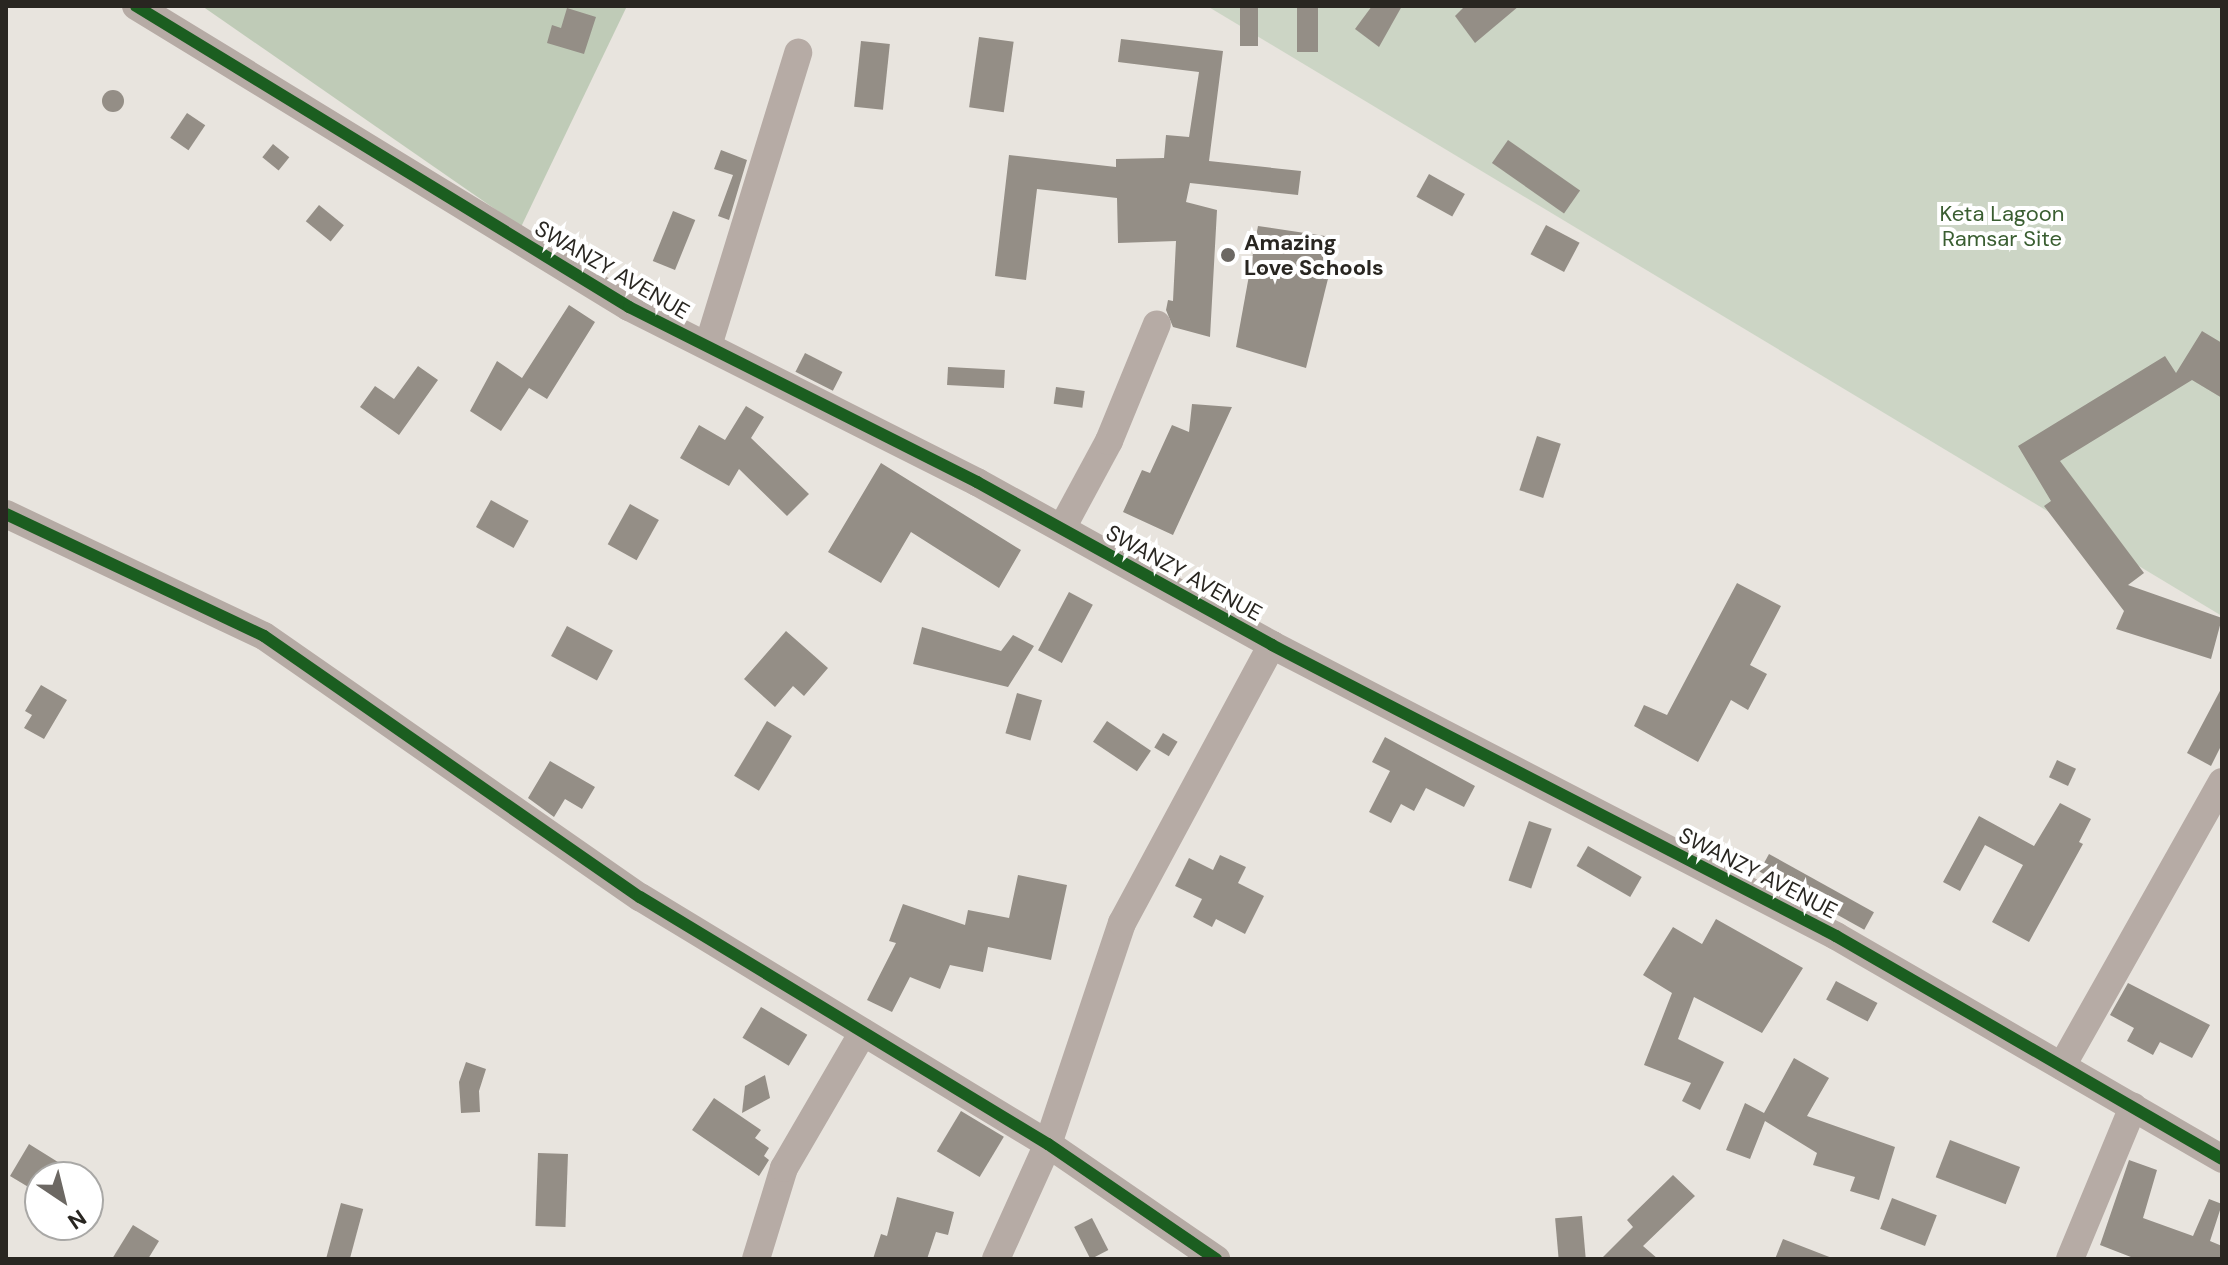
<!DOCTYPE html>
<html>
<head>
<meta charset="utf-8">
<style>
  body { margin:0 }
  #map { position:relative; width:2228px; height:1265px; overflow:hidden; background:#e8e4de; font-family:"DM Sans",sans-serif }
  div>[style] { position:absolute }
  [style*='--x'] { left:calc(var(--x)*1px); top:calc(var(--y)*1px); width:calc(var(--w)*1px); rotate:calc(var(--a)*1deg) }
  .green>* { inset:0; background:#ccd5c5 }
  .forest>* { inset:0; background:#bfcbb7 }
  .building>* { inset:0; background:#948e86; transform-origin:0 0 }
  .round { border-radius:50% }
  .minor>* { height:28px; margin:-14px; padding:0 14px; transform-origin:14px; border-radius:14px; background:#b6aba5 }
  .cycleway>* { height:12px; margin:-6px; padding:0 6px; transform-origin:6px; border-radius:6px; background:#1b5e20 }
  .dots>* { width:22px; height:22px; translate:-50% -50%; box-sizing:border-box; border:4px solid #fff; border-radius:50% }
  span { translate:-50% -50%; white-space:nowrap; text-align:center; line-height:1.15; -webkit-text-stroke:8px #fff; paint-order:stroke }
  .park-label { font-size:22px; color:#3a5e31 }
  .poi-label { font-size:22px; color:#292621; font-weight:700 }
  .left { translate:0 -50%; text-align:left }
  .street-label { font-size:22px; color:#292621 }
  .frame { position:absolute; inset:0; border:8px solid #292621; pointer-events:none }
  .north { position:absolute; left:24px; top:1161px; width:80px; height:80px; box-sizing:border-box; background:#fff; border:2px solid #a9a8a6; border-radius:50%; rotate:145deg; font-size:22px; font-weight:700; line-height:32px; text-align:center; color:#292621 }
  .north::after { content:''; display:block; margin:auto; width:28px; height:36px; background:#6c6863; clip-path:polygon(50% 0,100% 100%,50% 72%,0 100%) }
</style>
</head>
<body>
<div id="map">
  <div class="green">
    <div style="clip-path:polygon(1207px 6px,2222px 6px,2222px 616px)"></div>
  </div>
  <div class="forest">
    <div style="clip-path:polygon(202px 6px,627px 6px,521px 227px)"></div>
  </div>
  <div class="building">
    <div style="left:1240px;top:6px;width:18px;height:40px"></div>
    <div style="left:1297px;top:6px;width:21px;height:46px"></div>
    <div style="clip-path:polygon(1372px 6px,1402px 6px,1379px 47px,1355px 29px)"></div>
    <div style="clip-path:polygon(1465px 6px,1519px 6px,1475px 43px,1455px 16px)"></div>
    <div style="clip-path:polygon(567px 8px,596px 17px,584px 54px,547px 43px,552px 25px,561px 28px)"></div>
    <div style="left:979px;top:37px;width:35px;height:71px;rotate:8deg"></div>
    <div style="clip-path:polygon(1121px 39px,1223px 51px,1209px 161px,1301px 171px,1298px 195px,1190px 183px,1186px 202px,1217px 210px,1210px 337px,1173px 327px,1166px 310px,1168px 300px,1173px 301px,1176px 241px,1118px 243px,1117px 198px,1037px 189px,1026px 280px,995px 276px,1009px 155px,1116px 167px,1116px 159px,1164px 158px,1166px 135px,1189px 137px,1199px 72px,1118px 62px)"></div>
    <div style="left:861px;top:41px;width:29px;height:66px;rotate:6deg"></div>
    <div class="round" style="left:102px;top:90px;width:22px;height:22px"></div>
    <div style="left:187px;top:113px;width:22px;height:30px;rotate:34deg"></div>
    <div style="left:1508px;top:140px;width:88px;height:28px;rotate:35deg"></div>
    <div style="left:273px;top:144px;width:21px;height:17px;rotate:39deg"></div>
    <div style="clip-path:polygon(721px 150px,747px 160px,729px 220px,718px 216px,733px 175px,714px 169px)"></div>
    <div style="left:1429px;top:174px;width:41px;height:26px;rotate:29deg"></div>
    <div style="left:319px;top:205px;width:32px;height:21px;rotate:39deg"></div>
    <div style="left:673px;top:211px;width:24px;height:54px;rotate:22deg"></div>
    <div style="left:1546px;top:225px;width:38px;height:33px;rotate:28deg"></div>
    <div style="clip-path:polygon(1258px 226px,1338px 238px,1306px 368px,1236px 347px)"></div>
    <div style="clip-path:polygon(569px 305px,595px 322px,547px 399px,529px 388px,501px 431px,470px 411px,497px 361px,522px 378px)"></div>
    <div style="clip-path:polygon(2202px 331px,2222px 343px,2222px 398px,2192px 380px,2060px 461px,2144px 573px,2128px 585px,2222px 618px,2211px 659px,2116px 629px,2124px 611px,2044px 506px,2051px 501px,2018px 446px,2165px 356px,2176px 373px)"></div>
    <div style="left:805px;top:353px;width:42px;height:21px;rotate:27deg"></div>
    <div style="clip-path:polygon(418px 366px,438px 380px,399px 435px,360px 407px,375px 386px,394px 399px)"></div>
    <div style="left:948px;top:367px;width:57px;height:18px;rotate:3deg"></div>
    <div style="left:1056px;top:387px;width:29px;height:17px;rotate:8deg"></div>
    <div style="clip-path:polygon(1192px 404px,1232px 407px,1173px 535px,1123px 512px,1142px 470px,1150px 473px,1172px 425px,1189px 432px)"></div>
    <div style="clip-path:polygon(746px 406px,764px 417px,751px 438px,809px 494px,787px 516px,739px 469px,729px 486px,680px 458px,699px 425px,725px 440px)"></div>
    <div style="left:1537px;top:436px;width:25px;height:57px;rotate:18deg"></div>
    <div style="clip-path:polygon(881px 463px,1021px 550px,999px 588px,911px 532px,881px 583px,828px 552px)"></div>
    <div style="left:491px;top:500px;width:43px;height:31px;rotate:29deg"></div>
    <div style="left:630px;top:504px;width:33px;height:46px;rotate:29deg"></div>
    <div style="clip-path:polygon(1737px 583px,1781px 606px,1750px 665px,1767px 674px,1748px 710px,1731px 700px,1698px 762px,1634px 726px,1644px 705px,1667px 715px)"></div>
    <div style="left:1069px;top:592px;width:27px;height:66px;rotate:28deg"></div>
    <div style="left:567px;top:626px;width:52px;height:34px;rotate:28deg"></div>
    <div style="clip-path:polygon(922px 627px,1001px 651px,1013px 635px,1034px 646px,1008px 687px,913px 664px)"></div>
    <div style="clip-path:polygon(786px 631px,828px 668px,804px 696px,793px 686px,775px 707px,744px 679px)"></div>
    <div style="clip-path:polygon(41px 685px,67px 700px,44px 739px,24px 728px,32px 715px,25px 711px)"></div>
    <div style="clip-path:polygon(2222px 687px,2222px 744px,2211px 766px,2187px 753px)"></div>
    <div style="left:1017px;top:693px;width:26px;height:42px;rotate:16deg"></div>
    <div style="left:767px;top:721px;width:29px;height:64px;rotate:31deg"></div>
    <div style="left:1107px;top:721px;width:53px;height:25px;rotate:34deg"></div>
    <div style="left:1163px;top:733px;width:17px;height:17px;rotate:31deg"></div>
    <div style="clip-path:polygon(1385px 737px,1475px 786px,1464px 807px,1426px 788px,1414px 811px,1401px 804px,1391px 823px,1369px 812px,1390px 771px,1372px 762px)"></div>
    <div style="left:2057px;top:760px;width:21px;height:19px;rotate:25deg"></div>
    <div style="clip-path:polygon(550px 761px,595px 787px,582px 809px,565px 799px,554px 817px,528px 798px)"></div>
    <div style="clip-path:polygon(2060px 803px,2091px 819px,2079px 842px,2083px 844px,2029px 942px,1992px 922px,2023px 865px,1985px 845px,1960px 891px,1943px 882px,1979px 816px,2034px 846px)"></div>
    <div style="left:1529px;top:821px;width:24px;height:63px;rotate:19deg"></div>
    <div style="left:1588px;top:846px;width:62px;height:23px;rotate:30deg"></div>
    <div style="left:1769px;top:854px;width:120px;height:20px;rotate:29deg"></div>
    <div style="clip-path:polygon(1220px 855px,1246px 867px,1238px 883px,1264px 896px,1245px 934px,1216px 919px,1212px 927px,1193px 917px,1202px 899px,1175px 886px,1189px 858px,1213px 870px)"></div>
    <div style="clip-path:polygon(1018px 875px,1067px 885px,1051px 960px,988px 947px,983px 972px,950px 965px,940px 989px,910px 977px,892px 1012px,867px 1000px,896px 943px,889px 941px,903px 904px,965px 925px,968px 910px,1009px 918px)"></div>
    <div style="clip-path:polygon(1716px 919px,1803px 968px,1762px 1033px,1694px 997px,1678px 1039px,1724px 1062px,1700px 1110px,1682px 1101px,1691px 1083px,1644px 1065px,1672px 993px,1643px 975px,1673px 927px,1702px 944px)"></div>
    <div style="left:1836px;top:981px;width:47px;height:21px;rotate:28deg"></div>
    <div style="clip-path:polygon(2128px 983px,2210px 1025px,2192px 1058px,2160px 1042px,2153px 1055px,2127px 1041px,2134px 1028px,2110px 1015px)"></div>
    <div style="left:761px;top:1007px;width:54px;height:36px;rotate:31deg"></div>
    <div style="clip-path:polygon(1794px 1058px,1829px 1078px,1807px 1116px,1895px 1147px,1879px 1200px,1850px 1191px,1855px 1177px,1813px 1165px,1817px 1153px,1765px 1121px,1750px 1159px,1726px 1150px,1745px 1103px,1764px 1113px)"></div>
    <div style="clip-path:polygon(466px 1062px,486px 1069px,479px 1091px,480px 1112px,461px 1113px,459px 1082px)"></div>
    <div style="clip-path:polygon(765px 1075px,770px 1098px,742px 1113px,745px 1086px)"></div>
    <div style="clip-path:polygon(714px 1098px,761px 1130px,755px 1138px,769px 1148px,764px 1156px,769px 1160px,759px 1176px,692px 1130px)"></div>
    <div style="left:961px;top:1111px;width:50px;height:47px;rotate:31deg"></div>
    <div style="left:1950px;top:1140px;width:75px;height:40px;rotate:21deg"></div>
    <div style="clip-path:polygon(29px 1144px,82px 1177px,40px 1177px,40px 1194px,10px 1176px)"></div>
    <div style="left:538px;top:1153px;width:30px;height:73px;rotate:2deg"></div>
    <div style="clip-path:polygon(2129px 1160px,2157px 1170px,2143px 1218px,2193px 1236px,2209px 1199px,2222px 1204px,2210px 1241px,2222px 1246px,2222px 1259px,2136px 1259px,2100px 1245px)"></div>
    <div style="clip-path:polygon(1673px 1175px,1695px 1196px,1643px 1246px,1658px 1259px,1601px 1259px,1633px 1227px,1627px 1220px)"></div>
    <div style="clip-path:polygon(897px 1197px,954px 1212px,948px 1235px,936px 1232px,927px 1259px,873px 1259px,881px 1234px,887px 1236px)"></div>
    <div style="left:1892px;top:1198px;width:48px;height:33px;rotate:21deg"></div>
    <div style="left:341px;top:1203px;width:23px;height:59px;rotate:15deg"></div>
    <div style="left:1582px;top:1216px;width:43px;height:27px;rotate:85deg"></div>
    <div style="left:1092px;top:1218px;width:36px;height:20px;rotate:63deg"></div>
    <div style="clip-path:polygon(133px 1225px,159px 1241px,148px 1259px,112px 1259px)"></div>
    <div style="clip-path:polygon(1783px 1239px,1832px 1258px,1831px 1259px,1775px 1259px)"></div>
  </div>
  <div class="minor">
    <div style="--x:136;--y:6;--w:578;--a:31.41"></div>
    <div style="--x:629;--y:307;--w:390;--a:26.7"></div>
    <div style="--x:977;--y:482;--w:337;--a:28.9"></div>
    <div style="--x:1272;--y:645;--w:635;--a:27.29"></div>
    <div style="--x:1836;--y:936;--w:446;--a:30"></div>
    <div style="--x:708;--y:346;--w:307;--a:-72.9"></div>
    <div style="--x:6;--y:514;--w:285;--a:25.3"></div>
    <div style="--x:264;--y:636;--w:458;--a:34.8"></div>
    <div style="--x:640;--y:897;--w:477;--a:31.2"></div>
    <div style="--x:1048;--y:1144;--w:204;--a:34.4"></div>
    <div style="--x:1062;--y:528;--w:99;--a:-61.6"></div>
    <div style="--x:1109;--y:441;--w:126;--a:-67.7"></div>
    <div style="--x:2062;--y:1066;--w:326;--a:-60.6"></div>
    <div style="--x:756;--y:1259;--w:95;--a:-72.9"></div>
    <div style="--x:784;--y:1168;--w:157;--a:-59.8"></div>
    <div style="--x:996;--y:1259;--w:126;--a:-65.7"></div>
    <div style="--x:1048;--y:1144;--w:233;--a:-71.5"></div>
    <div style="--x:1122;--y:923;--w:316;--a:-61.7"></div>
    <div style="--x:2070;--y:1259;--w:165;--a:-67.5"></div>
  </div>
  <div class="cycleway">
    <div style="--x:136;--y:6;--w:578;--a:31.41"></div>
    <div style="--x:629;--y:307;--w:390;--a:26.7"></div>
    <div style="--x:977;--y:482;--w:337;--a:28.9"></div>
    <div style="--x:1272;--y:645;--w:635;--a:27.29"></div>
    <div style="--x:1836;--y:936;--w:446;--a:30"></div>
    <div style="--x:6;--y:514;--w:285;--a:25.3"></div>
    <div style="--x:264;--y:636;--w:458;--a:34.8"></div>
    <div style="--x:640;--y:897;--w:477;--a:31.2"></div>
    <div style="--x:1048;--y:1144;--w:204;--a:34.4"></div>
  </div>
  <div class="dots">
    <div style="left:1228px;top:255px;background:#6c6863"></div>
  </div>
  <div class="park-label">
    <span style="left:2002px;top:226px">Keta Lagoon<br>Ramsar Site</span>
  </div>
  <div class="poi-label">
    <span class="left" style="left:1244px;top:255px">Amazing<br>Love Schools</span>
  </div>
  <div class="street-label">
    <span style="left:612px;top:270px;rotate:30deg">SWANZY AVENUE</span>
    <span style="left:1184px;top:573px;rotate:29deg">SWANZY AVENUE</span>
    <span style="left:1758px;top:873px;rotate:27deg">SWANZY AVENUE</span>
  </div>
  <div class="frame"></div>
  <div class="north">N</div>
</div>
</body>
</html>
